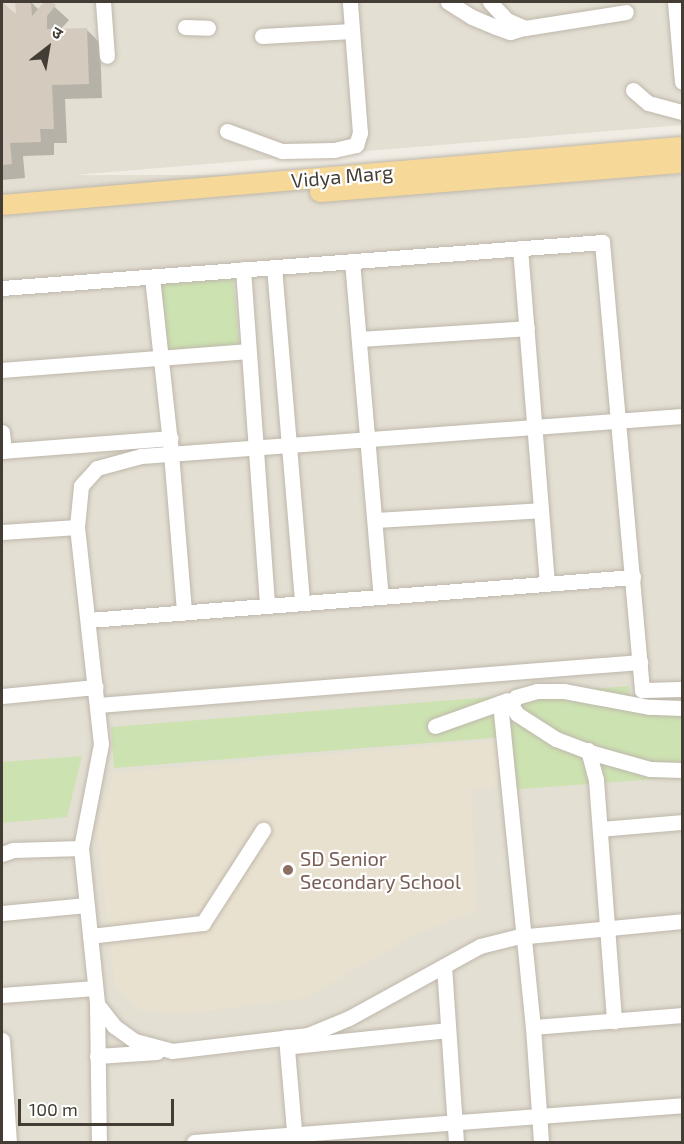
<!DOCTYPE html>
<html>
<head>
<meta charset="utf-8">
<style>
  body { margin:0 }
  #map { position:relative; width:684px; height:1144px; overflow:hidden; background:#f1ede5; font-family:"Exo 2","Noto Sans Devanagari",sans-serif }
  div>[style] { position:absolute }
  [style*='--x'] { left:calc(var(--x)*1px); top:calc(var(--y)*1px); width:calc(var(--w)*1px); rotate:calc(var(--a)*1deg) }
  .residential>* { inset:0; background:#e4dfd3; transform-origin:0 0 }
  .education>* { inset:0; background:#e9e1d0 }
  .green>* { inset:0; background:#cde2b1; transform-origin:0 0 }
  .shadow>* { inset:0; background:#0003 }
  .building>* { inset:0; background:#d4cbbe }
  .roads { filter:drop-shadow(0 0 2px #beb7ab) drop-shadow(0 0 2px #beb7ab) }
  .minor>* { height:15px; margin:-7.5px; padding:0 7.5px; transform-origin:7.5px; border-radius:7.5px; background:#fff }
  .major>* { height:20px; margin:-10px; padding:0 10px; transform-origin:10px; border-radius:10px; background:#f6d999 }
  .dots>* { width:16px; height:16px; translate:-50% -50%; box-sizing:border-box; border:3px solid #fff; border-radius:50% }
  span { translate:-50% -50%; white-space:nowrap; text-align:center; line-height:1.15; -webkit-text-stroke:4.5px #fff; paint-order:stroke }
  .street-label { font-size:20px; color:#433d35 }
  .education-label { font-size:20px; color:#785e54 }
  .left { translate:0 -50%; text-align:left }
  .frame { position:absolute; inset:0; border:3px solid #433d35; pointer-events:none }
  .north { position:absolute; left:18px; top:18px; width:60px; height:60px; -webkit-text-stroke:4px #fff; paint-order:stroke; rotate:31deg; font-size:16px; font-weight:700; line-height:24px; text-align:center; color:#433d35 }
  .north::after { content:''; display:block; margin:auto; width:21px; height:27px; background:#433d35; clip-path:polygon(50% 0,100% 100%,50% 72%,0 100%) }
  .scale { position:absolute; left:18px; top:1099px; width:156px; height:27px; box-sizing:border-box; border:3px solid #433d35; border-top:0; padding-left:8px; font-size:18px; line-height:21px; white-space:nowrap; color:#433d35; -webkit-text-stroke:4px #fff; paint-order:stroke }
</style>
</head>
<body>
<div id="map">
  <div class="residential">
    <div style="clip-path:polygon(2px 2px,682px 2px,682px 125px,2px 181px)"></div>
    <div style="left:682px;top:175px;width:967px;height:682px;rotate:90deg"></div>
  </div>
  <div class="education">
    <div style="clip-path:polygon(498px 740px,498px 787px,471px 789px,477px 911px,418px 933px,305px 998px,189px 1013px,141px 1011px,115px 987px,97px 829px,114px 773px)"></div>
  </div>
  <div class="green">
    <div style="left:233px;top:277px;width:70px;height:72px;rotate:85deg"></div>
    <div style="clip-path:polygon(629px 686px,631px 707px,682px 703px,682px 777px,508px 790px,503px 737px,114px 768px,111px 727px)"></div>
    <div style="clip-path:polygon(82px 756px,67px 817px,2px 823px,2px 762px)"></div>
  </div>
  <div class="shadow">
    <div style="clip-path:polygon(17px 2px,31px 2px,39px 10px,49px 2px,69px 20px,60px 30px,86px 29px,100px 43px,102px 98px,65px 99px,67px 143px,54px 143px,54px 155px,23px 156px,25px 178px,2px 180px,2px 4px,18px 17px)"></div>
  </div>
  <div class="building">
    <div style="clip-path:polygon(2px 2px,16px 14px,15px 2px,31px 2px,32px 16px,44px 2px,51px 2px,56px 5px,47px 16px,47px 29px,87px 28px,89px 84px,52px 85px,54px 129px,40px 129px,41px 142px,10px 143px,12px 164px,2px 165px)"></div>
  </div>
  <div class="roads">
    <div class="minor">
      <div style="--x:103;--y:2;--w:54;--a:85.8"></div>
      <div style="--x:448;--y:2;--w:28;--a:32"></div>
      <div style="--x:472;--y:17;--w:26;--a:23"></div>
      <div style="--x:496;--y:27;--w:15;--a:20"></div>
      <div style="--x:510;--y:32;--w:15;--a:-16"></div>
      <div style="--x:490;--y:2;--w:25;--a:47"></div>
      <div style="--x:507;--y:20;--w:20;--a:24"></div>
      <div style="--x:525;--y:28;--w:102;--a:-9"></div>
      <div style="--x:675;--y:2;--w:80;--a:85"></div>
      <div style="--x:185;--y:27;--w:23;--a:2"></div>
      <div style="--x:262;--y:36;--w:90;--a:-3.2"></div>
      <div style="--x:633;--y:90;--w:20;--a:41"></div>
      <div style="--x:648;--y:103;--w:35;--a:15"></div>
      <div style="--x:227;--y:131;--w:59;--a:20"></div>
      <div style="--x:282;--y:151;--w:52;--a:-1.1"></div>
      <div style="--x:334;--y:150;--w:23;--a:-13"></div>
      <div style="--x:356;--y:145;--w:13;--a:-72"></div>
      <div style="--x:360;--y:133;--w:131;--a:-94.4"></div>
      <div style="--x:520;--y:248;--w:336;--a:85.4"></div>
      <div style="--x:352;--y:261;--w:337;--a:85.1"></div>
      <div style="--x:274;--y:267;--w:337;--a:85.2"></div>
      <div style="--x:243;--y:269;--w:338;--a:85.9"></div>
      <div style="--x:152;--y:277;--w:177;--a:83.8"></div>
      <div style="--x:171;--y:453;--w:160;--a:85.3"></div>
      <div style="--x:2;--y:288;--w:602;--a:-4.38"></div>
      <div style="--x:602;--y:242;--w:450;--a:84.9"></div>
      <div style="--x:642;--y:690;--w:40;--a:-1.4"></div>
      <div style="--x:359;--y:339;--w:168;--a:-3.7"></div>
      <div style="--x:2;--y:370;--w:247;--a:-4.4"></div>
      <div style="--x:682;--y:416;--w:542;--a:175.77"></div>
      <div style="--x:141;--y:456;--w:46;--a:164.7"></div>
      <div style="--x:97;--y:468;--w:24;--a:132"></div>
      <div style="--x:81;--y:486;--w:41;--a:95.6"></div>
      <div style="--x:77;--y:527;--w:218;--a:83.7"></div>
      <div style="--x:101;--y:744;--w:106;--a:100.9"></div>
      <div style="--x:81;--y:848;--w:157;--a:84.1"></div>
      <div style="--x:97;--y:1004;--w:28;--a:52"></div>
      <div style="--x:114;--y:1026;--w:26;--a:36"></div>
      <div style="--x:135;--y:1041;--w:38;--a:15"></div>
      <div style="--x:172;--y:1051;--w:137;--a:-6.7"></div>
      <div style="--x:308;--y:1035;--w:44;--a:-22.5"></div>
      <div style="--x:349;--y:1018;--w:149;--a:-28.8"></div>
      <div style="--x:480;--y:946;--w:38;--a:-14"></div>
      <div style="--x:517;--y:937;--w:166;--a:-5.5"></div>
      <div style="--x:2;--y:432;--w:19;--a:84"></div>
      <div style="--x:2;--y:451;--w:169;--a:-4.4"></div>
      <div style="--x:375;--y:520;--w:166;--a:-3.4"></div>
      <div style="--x:2;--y:532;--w:75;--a:-3.8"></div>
      <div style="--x:89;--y:620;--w:546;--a:-4.52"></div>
      <div style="--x:2;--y:696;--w:94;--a:-5.5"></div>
      <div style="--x:500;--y:703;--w:326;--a:84.2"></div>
      <div style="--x:533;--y:1027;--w:115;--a:86"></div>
      <div style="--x:98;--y:705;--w:544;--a:-4.54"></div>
      <div style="--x:682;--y:708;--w:33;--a:-178"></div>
      <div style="--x:649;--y:707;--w:86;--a:-169.3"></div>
      <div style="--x:564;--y:691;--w:27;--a:180"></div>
      <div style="--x:537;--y:691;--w:22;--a:164"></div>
      <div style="--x:516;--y:697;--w:9;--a:122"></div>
      <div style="--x:511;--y:705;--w:11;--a:56"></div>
      <div style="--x:517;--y:714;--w:46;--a:32.7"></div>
      <div style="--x:556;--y:739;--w:40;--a:21"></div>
      <div style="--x:593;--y:753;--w:59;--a:15.7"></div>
      <div style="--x:650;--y:769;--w:32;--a:2"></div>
      <div style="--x:435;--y:726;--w:77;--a:-19.6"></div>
      <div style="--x:588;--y:750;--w:31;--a:75"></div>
      <div style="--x:596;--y:780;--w:242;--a:85.7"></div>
      <div style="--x:600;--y:829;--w:82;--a:-4.9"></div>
      <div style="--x:2;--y:854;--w:12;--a:-20"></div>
      <div style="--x:13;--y:850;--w:68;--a:-1.7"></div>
      <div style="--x:2;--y:913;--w:85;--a:-5.4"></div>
      <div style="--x:90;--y:936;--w:114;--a:-6.6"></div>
      <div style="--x:203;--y:923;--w:111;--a:-57.2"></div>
      <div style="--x:444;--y:966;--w:176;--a:86.1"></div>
      <div style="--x:2;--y:995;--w:93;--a:-4.3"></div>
      <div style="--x:97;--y:1004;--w:138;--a:89.2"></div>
      <div style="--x:533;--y:1027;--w:149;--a:-4.6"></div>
      <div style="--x:286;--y:1037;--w:105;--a:85.1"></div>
      <div style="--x:2;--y:1040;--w:102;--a:86.1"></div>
      <div style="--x:293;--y:1046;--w:156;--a:-5.9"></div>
      <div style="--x:97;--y:1056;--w:60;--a:-3.8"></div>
      <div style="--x:194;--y:1142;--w:489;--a:-4.3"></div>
    </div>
    <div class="major">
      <div style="--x:320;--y:192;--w:363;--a:-4.6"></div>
      <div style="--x:2;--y:205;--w:682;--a:-4.88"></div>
    </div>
  </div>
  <div class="dots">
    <div style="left:288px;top:870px;background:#8d6e63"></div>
  </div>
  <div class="street-label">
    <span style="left:342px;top:176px;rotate:-5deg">Vidya Marg</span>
  </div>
  <div class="education-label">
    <span class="left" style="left:300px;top:870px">SD Senior<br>Secondary School</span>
  </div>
  <div class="frame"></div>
  <div class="north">उ</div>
  <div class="scale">100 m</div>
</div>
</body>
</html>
